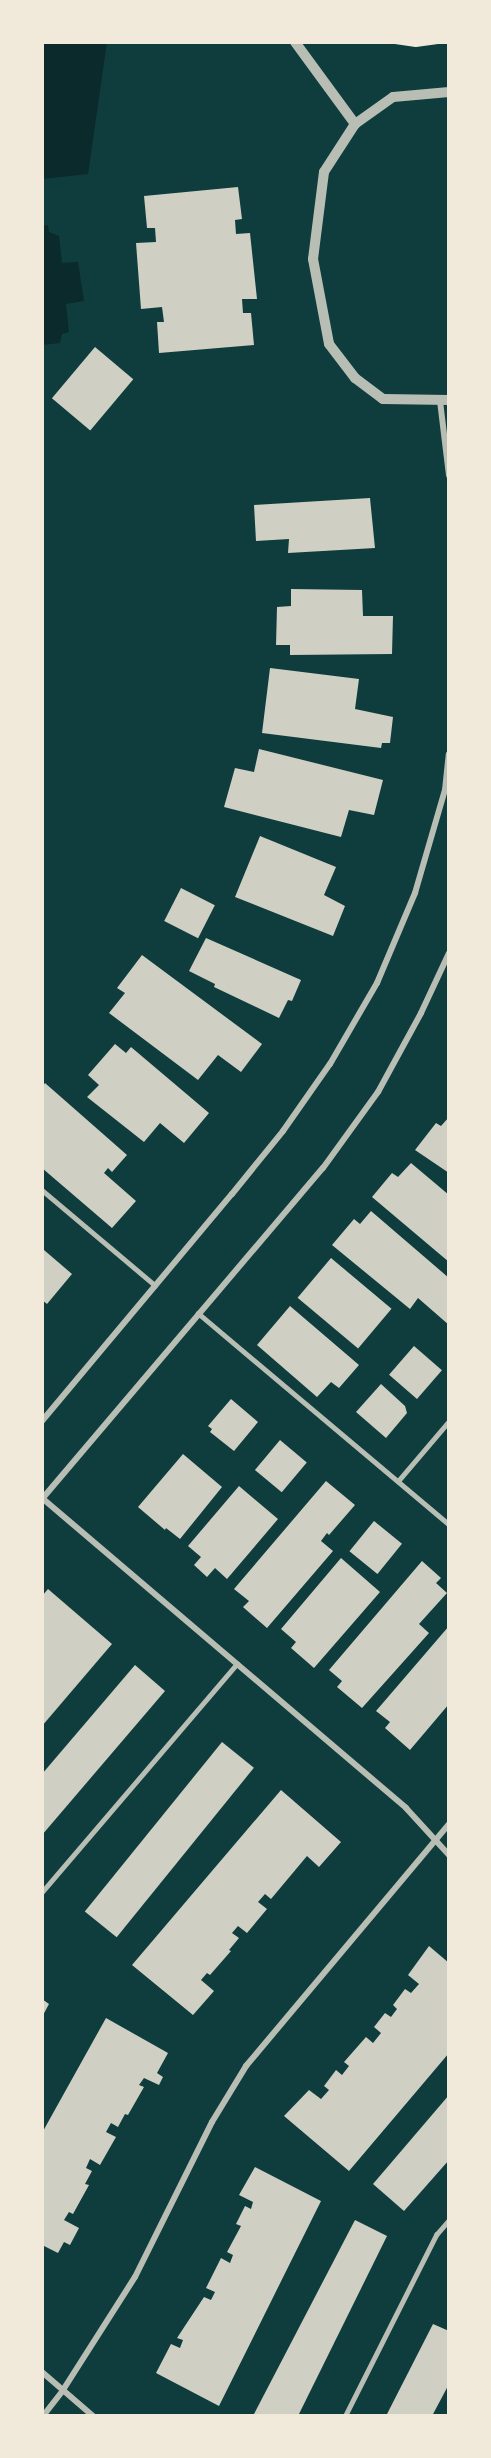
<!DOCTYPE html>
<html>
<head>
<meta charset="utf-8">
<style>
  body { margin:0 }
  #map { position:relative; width:491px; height:2458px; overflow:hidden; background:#0f3d3e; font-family:Merriweather,serif }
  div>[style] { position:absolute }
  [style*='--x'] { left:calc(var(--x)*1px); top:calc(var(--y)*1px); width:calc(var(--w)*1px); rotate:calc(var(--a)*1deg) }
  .water>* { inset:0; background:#0a2a2b }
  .building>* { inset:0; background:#cfcfc3; transform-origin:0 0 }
  .path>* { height:4px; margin:-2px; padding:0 2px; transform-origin:2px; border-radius:2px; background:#f1e9da }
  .service>* { height:4.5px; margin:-2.25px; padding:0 2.25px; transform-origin:2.25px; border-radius:2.25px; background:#b8beb3 }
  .minor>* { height:6px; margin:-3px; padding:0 3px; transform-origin:3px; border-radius:3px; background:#b8beb3 }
  .tertiary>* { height:10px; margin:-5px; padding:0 5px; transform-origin:5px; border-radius:5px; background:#b8beb3 }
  span { translate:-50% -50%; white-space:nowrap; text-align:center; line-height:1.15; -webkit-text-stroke:6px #f1e9da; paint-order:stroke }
  .frame { position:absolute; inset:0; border:44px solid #f1e9da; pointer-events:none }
</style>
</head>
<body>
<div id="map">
  <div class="water">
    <div style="clip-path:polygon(42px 42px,107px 42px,88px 174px,42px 179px)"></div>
    <div style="clip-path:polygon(48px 225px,49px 232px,59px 236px,62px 263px,78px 262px,84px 301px,66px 304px,69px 332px,62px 334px,60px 343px,42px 345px,42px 226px)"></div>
  </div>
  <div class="building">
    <div style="clip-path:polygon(238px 187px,242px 219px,235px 220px,236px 234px,250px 233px,257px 299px,242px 299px,243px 313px,251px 313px,254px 345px,159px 353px,157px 322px,164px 322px,162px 307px,141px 309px,136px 243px,156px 242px,155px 228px,147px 228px,144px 196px)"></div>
    <div style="left:95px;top:347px;width:50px;height:67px;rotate:40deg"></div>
    <div style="clip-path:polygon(370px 498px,375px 548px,288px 553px,289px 539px,256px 541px,254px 505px)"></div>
    <div style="clip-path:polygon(291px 589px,362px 590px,363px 616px,393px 616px,392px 654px,290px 655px,290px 645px,276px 645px,277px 607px,291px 606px)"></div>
    <div style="clip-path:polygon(270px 668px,359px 679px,355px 709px,393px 717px,390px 743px,382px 743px,381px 748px,262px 733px)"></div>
    <div style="clip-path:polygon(259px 749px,383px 780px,374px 815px,349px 810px,341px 837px,224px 807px,235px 768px,254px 772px)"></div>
    <div style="clip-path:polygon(260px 836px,336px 867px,324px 895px,345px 906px,333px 936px,235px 897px)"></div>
    <div style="left:181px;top:888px;width:38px;height:37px;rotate:27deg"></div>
    <div style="clip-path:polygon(206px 938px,301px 980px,292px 1001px,288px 1000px,279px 1018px,214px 987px,215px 984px,189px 971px)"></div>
    <div style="clip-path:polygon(142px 955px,262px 1044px,241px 1072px,218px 1055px,198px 1080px,109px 1013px,125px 993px,117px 988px)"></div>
    <div style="clip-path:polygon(115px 1044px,126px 1053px,131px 1047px,209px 1113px,184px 1143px,160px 1123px,144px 1142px,87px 1097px,99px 1085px,88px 1075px)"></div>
    <div style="clip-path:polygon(45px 1083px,127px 1155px,112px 1172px,108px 1168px,104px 1173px,136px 1201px,112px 1228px,42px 1168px,42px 1087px)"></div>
    <div style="clip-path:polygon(449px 1117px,449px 1173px,415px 1150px,436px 1123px,441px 1126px)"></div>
    <div style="clip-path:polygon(411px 1163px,449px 1195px,449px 1262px,372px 1197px,392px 1173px,398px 1177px)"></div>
    <div style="clip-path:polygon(371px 1211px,449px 1278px,449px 1325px,418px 1298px,410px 1309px,332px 1245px,354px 1219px,360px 1224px)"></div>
    <div style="clip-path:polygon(44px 1250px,72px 1274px,47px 1304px,42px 1300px,42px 1253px)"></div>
    <div style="left:331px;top:1258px;width:79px;height:52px;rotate:40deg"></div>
    <div style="clip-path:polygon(290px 1306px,359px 1365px,339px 1388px,331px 1382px,317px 1397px,257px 1345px)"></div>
    <div style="left:414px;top:1346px;width:37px;height:38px;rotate:41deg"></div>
    <div style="clip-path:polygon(381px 1384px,405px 1406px,407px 1413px,386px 1438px,356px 1412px)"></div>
    <div style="clip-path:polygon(231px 1399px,258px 1422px,234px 1451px,210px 1432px,212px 1429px,208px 1426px)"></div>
    <div style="left:280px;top:1440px;width:35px;height:39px;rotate:40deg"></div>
    <div style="clip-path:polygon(183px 1454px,222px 1487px,180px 1539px,166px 1528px,165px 1530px,138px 1507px)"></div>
    <div style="clip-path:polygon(326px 1481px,355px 1505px,329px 1535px,327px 1533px,321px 1541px,333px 1551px,267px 1628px,243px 1607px,249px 1601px,234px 1589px)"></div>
    <div style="clip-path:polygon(239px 1486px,278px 1519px,227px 1579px,215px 1568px,207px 1577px,194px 1565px,201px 1557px,188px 1546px)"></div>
    <div style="left:374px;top:1521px;width:36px;height:39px;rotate:39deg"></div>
    <div style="clip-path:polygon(341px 1558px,380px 1592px,314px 1668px,291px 1648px,296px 1642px,281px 1629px)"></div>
    <div style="clip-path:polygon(422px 1561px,441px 1578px,436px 1583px,447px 1593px,419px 1624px,429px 1633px,362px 1708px,337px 1687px,342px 1681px,329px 1670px)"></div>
    <div style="clip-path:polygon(48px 1589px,112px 1644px,42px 1726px,42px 1596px)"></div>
    <div style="clip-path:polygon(449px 1626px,449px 1704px,410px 1750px,385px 1728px,390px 1722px,376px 1711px)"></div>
    <div style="clip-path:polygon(135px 1665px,165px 1691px,42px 1835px,42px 1774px)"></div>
    <div style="left:222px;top:1742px;width:41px;height:218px;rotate:39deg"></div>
    <div style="clip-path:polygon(281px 1790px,341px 1842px,319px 1867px,307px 1856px,271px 1899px,265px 1894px,258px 1902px,267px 1909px,247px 1933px,238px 1926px,232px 1933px,239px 1938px,229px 1950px,231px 1951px,210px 1975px,207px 1973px,201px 1980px,214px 1991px,193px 2015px,132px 1965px)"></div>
    <div style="clip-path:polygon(429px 1946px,449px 1963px,449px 2053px,349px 2171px,284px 2116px,309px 2090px,321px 2099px,329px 2090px,324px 2086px,336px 2070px,342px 2075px,349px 2066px,344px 2062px,366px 2037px,373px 2043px,381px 2033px,374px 2027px,385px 2013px,391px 2017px,397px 2009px,393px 2005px,405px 1989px,411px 1993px,419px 1984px,408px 1975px)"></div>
    <div style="clip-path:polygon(42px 1999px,49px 2004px,42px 2017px)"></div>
    <div style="clip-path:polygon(106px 2018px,168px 2053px,157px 2073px,163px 2077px,159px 2085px,144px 2078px,139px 2085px,144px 2087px,128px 2115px,125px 2114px,118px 2127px,111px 2123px,106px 2132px,116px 2137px,100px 2165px,90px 2159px,86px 2168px,92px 2171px,85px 2184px,89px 2185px,73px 2214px,69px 2212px,64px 2220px,79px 2228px,70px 2245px,64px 2242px,58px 2253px,42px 2245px,42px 2133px)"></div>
    <div style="clip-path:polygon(449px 2095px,449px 2160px,404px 2211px,373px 2184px)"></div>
    <div style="clip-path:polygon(255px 2167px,321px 2201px,219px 2406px,156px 2373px,171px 2344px,180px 2348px,183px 2340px,177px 2338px,204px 2297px,211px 2300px,215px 2292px,206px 2288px,221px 2258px,230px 2263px,233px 2255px,227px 2252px,241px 2226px,236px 2224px,245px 2206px,251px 2209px,253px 2202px,239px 2195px)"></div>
    <div style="clip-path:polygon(355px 2220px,387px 2236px,298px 2416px,253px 2416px)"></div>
    <div style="clip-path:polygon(433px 2324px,449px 2331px,449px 2384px,432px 2416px,386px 2416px)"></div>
  </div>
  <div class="path">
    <div style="--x:395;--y:42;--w:21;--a:8"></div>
    <div style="--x:416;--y:45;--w:22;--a:-8"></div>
  </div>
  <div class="service">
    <div style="--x:42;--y:1190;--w:148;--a:40.1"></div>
    <div style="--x:198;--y:1313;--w:328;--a:40.1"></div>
    <div style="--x:399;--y:1480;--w:77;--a:-49.7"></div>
    <div style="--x:42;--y:1892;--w:300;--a:-49.5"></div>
    <div style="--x:345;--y:2416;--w:203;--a:-63.3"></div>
    <div style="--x:436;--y:2235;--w:20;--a:-49"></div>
  </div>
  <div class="minor">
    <div style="--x:440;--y:401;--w:75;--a:83.1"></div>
    <div style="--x:42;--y:1421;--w:296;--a:-50.1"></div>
    <div style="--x:232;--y:1194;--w:81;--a:-51"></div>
    <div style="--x:283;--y:1131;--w:82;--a:-55"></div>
    <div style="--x:330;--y:1064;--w:94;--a:-59.9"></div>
    <div style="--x:377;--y:983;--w:98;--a:-67.1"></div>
    <div style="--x:415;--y:893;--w:107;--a:-73.8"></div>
    <div style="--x:445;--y:790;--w:36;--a:-84"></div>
    <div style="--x:42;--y:1498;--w:478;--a:40.4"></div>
    <div style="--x:406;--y:1808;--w:64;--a:47.5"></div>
    <div style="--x:42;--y:1499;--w:434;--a:-49.7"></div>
    <div style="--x:323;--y:1168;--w:94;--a:-54.1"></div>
    <div style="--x:378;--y:1092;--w:90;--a:-61.4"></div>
    <div style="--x:421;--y:1013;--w:66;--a:-65"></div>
    <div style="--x:42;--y:2372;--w:67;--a:40.8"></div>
    <div style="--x:43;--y:2416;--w:33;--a:-52"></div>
    <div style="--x:63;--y:2390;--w:134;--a:-57.5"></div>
    <div style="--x:135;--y:2277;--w:173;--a:-63.6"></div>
    <div style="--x:212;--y:2122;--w:66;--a:-58.7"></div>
    <div style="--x:246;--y:2066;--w:316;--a:-50"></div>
  </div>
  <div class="tertiary">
    <div style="--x:295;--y:42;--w:102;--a:53.8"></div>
    <div style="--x:449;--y:92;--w:56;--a:174.9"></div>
    <div style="--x:393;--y:97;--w:47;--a:144.6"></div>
    <div style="--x:355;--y:124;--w:57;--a:122.9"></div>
    <div style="--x:324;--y:172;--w:88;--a:97.2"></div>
    <div style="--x:313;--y:259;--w:86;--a:79.3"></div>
    <div style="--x:329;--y:344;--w:43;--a:52.6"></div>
    <div style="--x:355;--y:378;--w:35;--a:37"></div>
    <div style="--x:383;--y:399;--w:66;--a:0.9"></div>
  </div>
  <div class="frame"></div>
</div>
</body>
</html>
